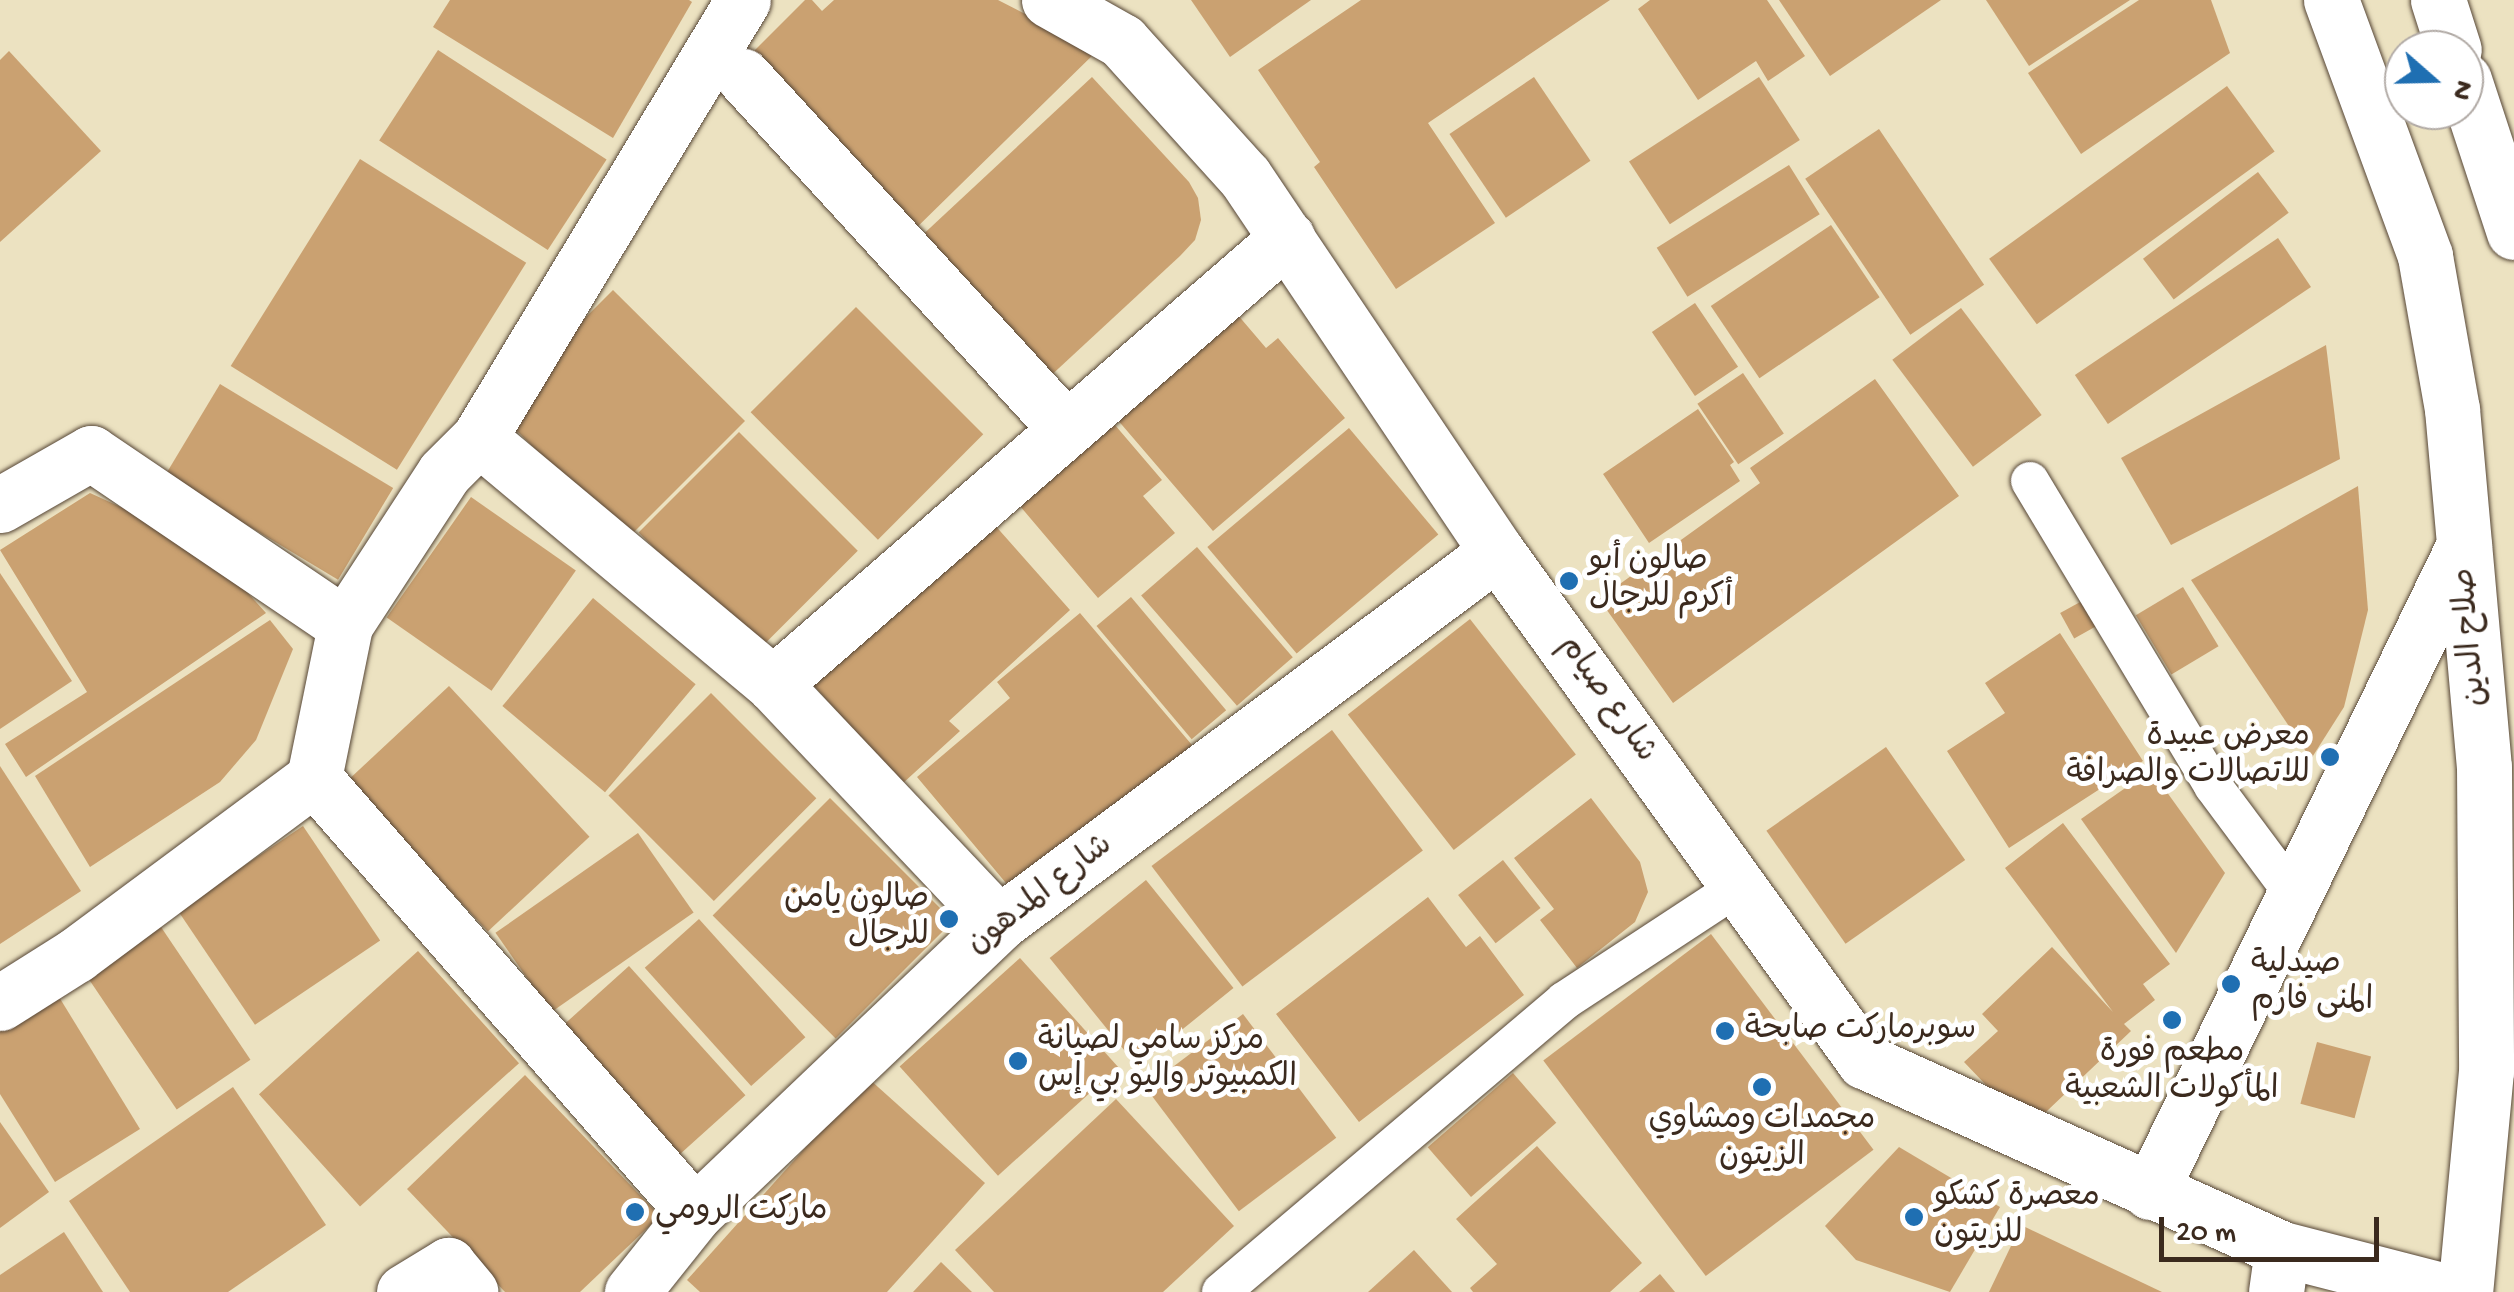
<!DOCTYPE html>
<html>
<head>
<meta charset="utf-8">
<style>
  body { margin:0 }
  #map { position:relative; width:2514px; height:1292px; overflow:hidden; background:#ece2c1; font-family:"Gochi Hand","Playpen Sans Arabic",sans-serif }
  div>[style] { position:absolute }
  [style*='--x'] { left:calc(var(--x)*1px); top:calc(var(--y)*1px); width:calc(var(--w)*1px); rotate:calc(var(--a)*1deg) }
  .building>* { inset:0; background:#caa171; transform-origin:0 0 }
  .roads { filter:drop-shadow(0 0 2px #564636) drop-shadow(0 0 2px #564636) }
  .service>* { height:38px; margin:-19px; padding:0 19px; transform-origin:19px; border-radius:19px; background:#fff }
  .minor>* { height:55px; margin:-27.5px; padding:0 27.5px; transform-origin:27.5px; border-radius:27.5px; background:#fff }
  .trunk>* { height:55px; margin:-27.5px; padding:0 27.5px; transform-origin:27.5px; border-radius:27.5px; background:#fff }
  .dots>* { width:28px; height:28px; translate:-50% -50%; box-sizing:border-box; border:5px solid #fff; border-radius:50% }
  span { translate:-50% -50%; white-space:nowrap; text-align:center; line-height:1.15; -webkit-text-stroke:10px #fff; paint-order:stroke }
  .poi-label { font-size:32px; color:#3b2a1e }
  .left { translate:0 -50%; text-align:left }
  .right { translate:-100% -50%; text-align:right }
  .street-label { font-size:32px; color:#3b2a1e }
  .north { position:absolute; left:2384px; top:30px; width:100px; height:100px; box-sizing:border-box; background:#fff; border:2px solid #b1aaa5; border-radius:50%; rotate:110deg; font-size:28px; font-weight:700; line-height:40px; text-align:center; color:#3b2a1e }
  .north::after { content:''; display:block; margin:auto; width:35px; height:45px; background:#1f6fb2; clip-path:polygon(50% 0,100% 100%,50% 72%,0 100%) }
  .scale { position:absolute; left:2159px; top:1217px; width:220px; height:45px; box-sizing:border-box; border:5px solid #3b2a1e; border-top:0; padding-left:12px; font-size:30px; line-height:35px; white-space:nowrap; color:#3b2a1e; -webkit-text-stroke:8px #fff; paint-order:stroke }
</style>
</head>
<body>
<div id="map">
  <div class="building">
    <div style="clip-path:polygon(450px 0,689px 0,692px 2px,613px 138px,433px 27px)"></div>
    <div style="clip-path:polygon(805px 0,812px 0,822px 11px,834px 0,998px 0,1097px 51px,908px 236px,741px 64px)"></div>
    <div style="clip-path:polygon(1191px 0,1311px 0,1230px 57px)"></div>
    <div style="clip-path:polygon(1361px 0,1610px 0,1428px 123px,1495px 223px,1396px 289px,1314px 167px,1320px 162px,1258px 70px)"></div>
    <div style="clip-path:polygon(1650px 0,1767px 0,1805px 56px,1768px 81px,1756px 61px,1698px 100px,1638px 9px)"></div>
    <div style="clip-path:polygon(1779px 0,1941px 0,1830px 76px)"></div>
    <div style="clip-path:polygon(1986px 0,2130px 0,2029px 66px)"></div>
    <div style="clip-path:polygon(2139px 0,2211px 0,2230px 53px,2081px 154px,2028px 73px)"></div>
    <div style="left:438px;top:50px;width:201px;height:108px;rotate:33deg"></div>
    <div style="clip-path:polygon(9px 51px,101px 151px,0 242px,0 60px)"></div>
    <div style="clip-path:polygon(1092px 77px,1189px 182px,1198px 198px,1201px 220px,1195px 240px,1180px 256px,1045px 381px,916px 241px)"></div>
    <div style="left:1534px;top:77px;width:101px;height:102px;rotate:56deg"></div>
    <div style="left:1759px;top:77px;width:75px;height:155px;rotate:57deg"></div>
    <div style="left:2227px;top:86px;width:81px;height:294px;rotate:54deg"></div>
    <div style="left:1879px;top:129px;width:188px;height:89px;rotate:56deg"></div>
    <div style="left:360px;top:159px;width:196px;height:244px;rotate:32deg"></div>
    <div style="left:1789px;top:165px;width:58px;height:156px;rotate:58deg"></div>
    <div style="left:2258px;top:172px;width:51px;height:144px;rotate:53deg"></div>
    <div style="left:1831px;top:225px;width:87px;height:145px;rotate:56deg"></div>
    <div style="left:2278px;top:238px;width:59px;height:245px;rotate:56deg"></div>
    <div style="clip-path:polygon(613px 290px,745px 421px,626px 540px,510px 424px,518px 385px)"></div>
    <div style="left:1695px;top:303px;width:77px;height:52px;rotate:56deg"></div>
    <div style="left:856px;top:307px;width:180px;height:149px;rotate:45deg"></div>
    <div style="left:1961px;top:308px;width:134px;height:86px;rotate:53deg"></div>
    <div style="clip-path:polygon(1237px 314px,1266px 348px,1278px 338px,1345px 418px,1213px 531px,1116px 418px)"></div>
    <div style="clip-path:polygon(2326px 345px,2340px 459px,2171px 545px,2121px 458px)"></div>
    <div style="left:1743px;top:373px;width:73px;height:55px;rotate:56deg"></div>
    <div style="clip-path:polygon(1875px 379px,1959px 496px,1673px 703px,1599px 599px,1760px 483px,1750px 468px)"></div>
    <div style="left:220px;top:384px;width:202px;height:107px;rotate:31deg"></div>
    <div style="clip-path:polygon(1698px 409px,1734px 462px,1730px 465px,1740px 481px,1649px 543px,1603px 474px)"></div>
    <div style="clip-path:polygon(1109px 418px,1162px 480px,1143px 496px,1175px 533px,1098px 598px,1014px 499px)"></div>
    <div style="left:1349px;top:428px;width:139px;height:185px;rotate:50deg"></div>
    <div style="left:739px;top:432px;width:168px;height:142px;rotate:45deg"></div>
    <div style="clip-path:polygon(2358px 486px,2368px 610px,2344px 707px,2311px 759px,2191px 580px)"></div>
    <div style="clip-path:polygon(90px 493px,204px 545px,266px 613px,26px 777px,5px 744px,87px 692px,0 550px)"></div>
    <div style="left:471px;top:497px;width:128px;height:147px;rotate:35deg"></div>
    <div style="clip-path:polygon(985px 514px,1070px 610px,949px 721px,960px 731px,902px 784px,806px 677px)"></div>
    <div style="left:1197px;top:547px;width:146px;height:74px;rotate:49deg"></div>
    <div style="clip-path:polygon(0 573px,72px 681px,0 729px)"></div>
    <div style="left:2183px;top:587px;width:69px;height:55px;rotate:59deg"></div>
    <div style="left:1131px;top:597px;width:148px;height:45px;rotate:50deg"></div>
    <div style="left:593px;top:598px;width:134px;height:141px;rotate:40deg"></div>
    <div style="left:2082px;top:601px;width:29px;height:25px;rotate:61deg"></div>
    <div style="clip-path:polygon(1080px 613px,1192px 745px,1016px 895px,917px 777px,1010px 698px,997px 682px)"></div>
    <div style="left:1470px;top:619px;width:172px;height:155px;rotate:52deg"></div>
    <div style="clip-path:polygon(270px 620px,293px 649px,256px 740px,220px 782px,90px 867px,35px 776px)"></div>
    <div style="clip-path:polygon(2060px 633px,2143px 761px,2009px 848px,1947px 751px,2005px 713px,1985px 683px)"></div>
    <div style="left:449px;top:686px;width:206px;height:139px;rotate:47deg"></div>
    <div style="left:711px;top:693px;width:149px;height:145px;rotate:45deg"></div>
    <div style="left:1332px;top:730px;width:151px;height:226px;rotate:53deg"></div>
    <div style="left:1886px;top:747px;width:138px;height:146px;rotate:55deg"></div>
    <div style="clip-path:polygon(0 766px,81px 891px,0 944px)"></div>
    <div style="clip-path:polygon(2151px 770px,2225px 873px,2176px 953px,2081px 819px)"></div>
    <div style="left:830px;top:798px;width:174px;height:166px;rotate:45deg"></div>
    <div style="clip-path:polygon(1591px 798px,1640px 862px,1648px 892px,1635px 922px,1577px 968px,1540px 920px,1554px 909px,1514px 858px)"></div>
    <div style="clip-path:polygon(2063px 823px,2170px 964px,2143px 984px,2155px 1000px,2124px 1024px,2131px 1031px,2028px 1129px,1964px 1062px,1998px 1031px,1982px 1014px,2052px 947px,2113px 1012px,2005px 868px)"></div>
    <div style="left:303px;top:826px;width:138px;height:151px;rotate:56deg"></div>
    <div style="left:638px;top:833px;width:97px;height:174px;rotate:55deg"></div>
    <div style="left:1503px;top:860px;width:61px;height:57px;rotate:52deg"></div>
    <div style="left:1146px;top:880px;width:139px;height:124px;rotate:51deg"></div>
    <div style="clip-path:polygon(1428px 897px,1466px 947px,1480px 936px,1524px 995px,1359px 1122px,1276px 1014px)"></div>
    <div style="left:699px;top:919px;width:159px;height:73px;rotate:48deg"></div>
    <div style="left:161px;top:927px;width:160px;height:89px;rotate:56deg"></div>
    <div style="left:1711px;top:934px;width:270px;height:210px;rotate:53deg"></div>
    <div style="left:418px;top:951px;width:151px;height:214px;rotate:48deg"></div>
    <div style="left:1020px;top:958px;width:147px;height:162px;rotate:48deg"></div>
    <div style="left:629px;top:966px;width:174px;height:89px;rotate:48deg"></div>
    <div style="clip-path:polygon(56px 992px,140px 1129px,55px 1182px,0 1094px,0 1028px)"></div>
    <div style="left:1243px;top:1014px;width:155px;height:122px;rotate:53deg"></div>
    <div style="left:2317px;top:1042px;width:56px;height:64px;rotate:15deg"></div>
    <div style="left:1513px;top:1073px;width:66px;height:113px;rotate:49deg"></div>
    <div style="clip-path:polygon(525px 1075px,660px 1216px,580px 1292px,505px 1292px,407px 1189px)"></div>
    <div style="clip-path:polygon(868px 1078px,985px 1183px,887px 1292px,700px 1292px,687px 1280px)"></div>
    <div style="clip-path:polygon(233px 1087px,326px 1225px,228px 1292px,130px 1292px,69px 1201px)"></div>
    <div style="clip-path:polygon(1116px 1099px,1234px 1226px,1163px 1292px,994px 1292px,955px 1250px)"></div>
    <div style="clip-path:polygon(0 1122px,49px 1192px,0 1228px)"></div>
    <div style="clip-path:polygon(1537px 1146px,1642px 1263px,1610px 1292px,1473px 1292px,1470px 1288px,1497px 1264px,1456px 1219px)"></div>
    <div style="clip-path:polygon(1899px 1147px,2000px 1207px,1950px 1292px,1856px 1260px,1825px 1226px)"></div>
    <div style="clip-path:polygon(2021px 1225px,2162px 1292px,1989px 1292px)"></div>
    <div style="clip-path:polygon(64px 1232px,103px 1292px,0 1292px,0 1275px)"></div>
    <div style="clip-path:polygon(1414px 1250px,1452px 1292px,1368px 1292px)"></div>
    <div style="clip-path:polygon(941px 1262px,972px 1292px,913px 1292px)"></div>
    <div style="clip-path:polygon(1660px 1274px,1675px 1292px,1639px 1292px)"></div>
  </div>
  <div class="roads">
    <div class="service">
      <div style="--x:2030;--y:481;--w:356;--a:59"></div>
      <div style="--x:2213;--y:786;--w:137;--a:53.3"></div>
      <div style="--x:1221;--y:1292;--w:450;--a:-40.3"></div>
      <div style="--x:1564;--y:1001;--w:209;--a:-33.3"></div>
    </div>
    <div class="minor">
      <div style="--x:1049;--y:0;--w:84;--a:29.3"></div>
      <div style="--x:1122;--y:41;--w:183;--a:47.9"></div>
      <div style="--x:1245;--y:177;--w:452;--a:56.1"></div>
      <div style="--x:1497;--y:552;--w:628;--a:54.21"></div>
      <div style="--x:1864;--y:1061;--w:458;--a:24.2"></div>
      <div style="--x:743;--y:76;--w:478;--a:47.5"></div>
      <div style="--x:479;--y:438;--w:383;--a:39.9"></div>
      <div style="--x:773;--y:684;--w:329;--a:46.6"></div>
      <div style="--x:0;--y:505;--w:105;--a:-29.7"></div>
      <div style="--x:91;--y:453;--w:307;--a:34.1"></div>
      <div style="--x:773;--y:684;--w:681;--a:-40.95"></div>
      <div style="--x:314;--y:778;--w:578;--a:48.79"></div>
      <div style="--x:0;--y:1003;--w:90;--a:-32.3"></div>
      <div style="--x:76;--y:955;--w:297;--a:-36.6"></div>
      <div style="--x:314;--y:778;--w:156;--a:-78.5"></div>
      <div style="--x:345;--y:625;--w:181;--a:-56.9"></div>
      <div style="--x:444;--y:473;--w:49;--a:-45"></div>
      <div style="--x:479;--y:438;--w:511;--a:-58.92"></div>
      <div style="--x:2150;--y:1192;--w:719;--a:-64.11"></div>
      <div style="--x:404;--y:1292;--w:52;--a:-31.5"></div>
      <div style="--x:448;--y:1265;--w:35;--a:50"></div>
      <div style="--x:632;--y:1292;--w:101;--a:-51.4"></div>
      <div style="--x:695;--y:1213;--w:420;--a:-43.6"></div>
      <div style="--x:999;--y:923;--w:621;--a:-36.69"></div>
      <div style="--x:2276;--y:1292;--w:43;--a:-82.1"></div>
      <div style="--x:2282;--y:1249;--w:173;--a:14.4"></div>
    </div>
    <div class="trunk">
      <div style="--x:2331;--y:0;--w:273;--a:69.8"></div>
      <div style="--x:2425;--y:256;--w:155;--a:80"></div>
      <div style="--x:2452;--y:409;--w:359;--a:84.9"></div>
      <div style="--x:2484;--y:767;--w:304;--a:89.6"></div>
      <div style="--x:2486;--y:1071;--w:222;--a:95.4"></div>
      <div style="--x:2438;--y:0;--w:52;--a:72.3"></div>
      <div style="--x:2464;--y:80;--w:160;--a:71.8"></div>
    </div>
  </div>
  <div class="dots">
    <div style="left:1569px;top:581px;background:#1f6fb2"></div>
    <div style="left:2330px;top:757px;background:#1f6fb2"></div>
    <div style="left:949px;top:919px;background:#1f6fb2"></div>
    <div style="left:2231px;top:984px;background:#1f6fb2"></div>
    <div style="left:2172px;top:1020px;background:#1f6fb2"></div>
    <div style="left:1725px;top:1031px;background:#1f6fb2"></div>
    <div style="left:1018px;top:1061px;background:#1f6fb2"></div>
    <div style="left:1762px;top:1087px;background:#1f6fb2"></div>
    <div style="left:635px;top:1212px;background:#1f6fb2"></div>
    <div style="left:1914px;top:1217px;background:#1f6fb2"></div>
  </div>
  <div class="poi-label">
    <span class="left" style="left:1589px;top:581px">صالون أبو<br>أكرم للرجال</span>
    <span class="right" style="left:2310px;top:757px">معرض عبيدة<br>للاتصالات والصرافة</span>
    <span class="right" style="left:929px;top:919px">صالون يامن<br>للرجال</span>
    <span class="left" style="left:2251px;top:984px">صيدلية<br>المنى فارم</span>
    <span class="left" style="left:1745px;top:1031px">سوبرماركت صابحة</span>
    <span class="left" style="left:1038px;top:1061px">مركز سامي لصيانة<br>الكمبيوتر واليو بي إس</span>
    <span style="left:2172px;top:1073px">مطعم فورة<br>المأكولات الشعبية</span>
    <span style="left:1762px;top:1140px">مجمدات ومشاوي<br>الزيتون</span>
    <span class="left" style="left:1934px;top:1217px">معصرة كشكو<br>للزيتون</span>
    <span class="left" style="left:655px;top:1212px">ماركت الرومي</span>
  </div>
  <div class="street-label">
    <span style="left:2472px;top:637px;rotate:-95deg">صلاح الدين</span>
    <span style="left:1606px;top:700px;rotate:55deg">شارع صيام</span>
    <span style="left:1041px;top:896px;rotate:-38deg">شارع المدهون</span>
  </div>
  <div class="north">N</div>
  <div class="scale">20 m</div>
</div>
</body>
</html>
